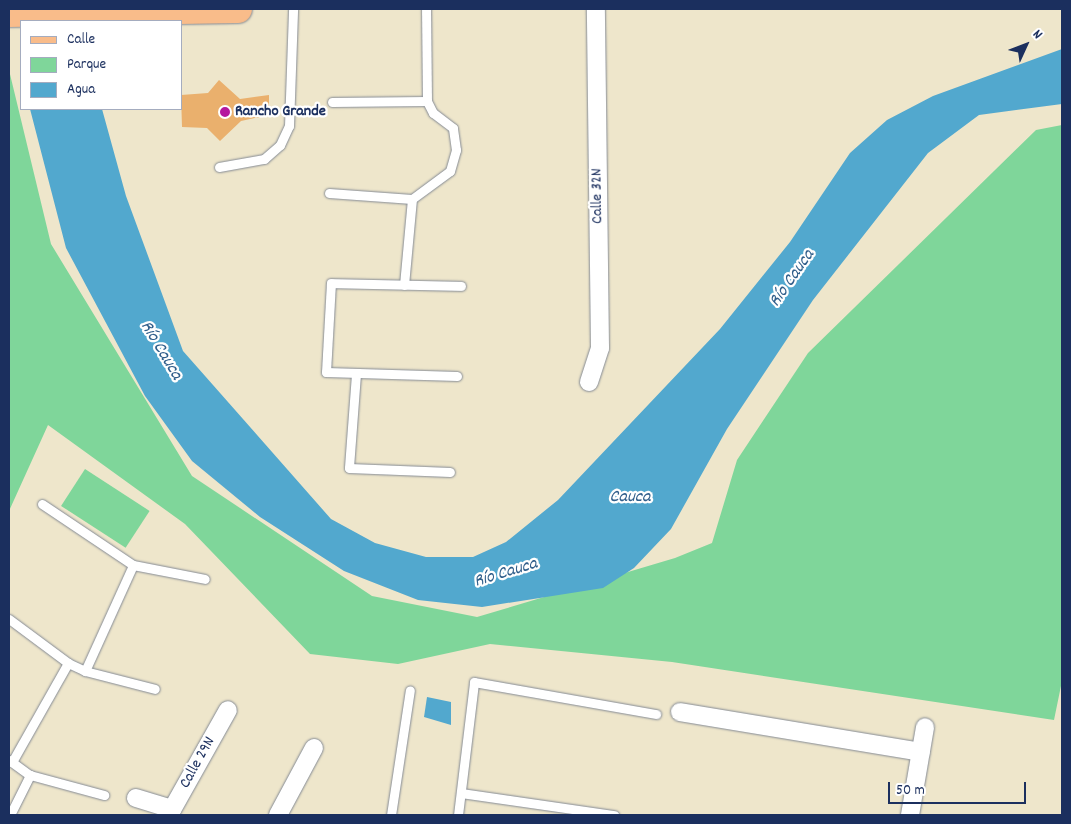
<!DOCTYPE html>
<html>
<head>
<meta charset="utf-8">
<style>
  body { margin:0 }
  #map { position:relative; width:1071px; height:824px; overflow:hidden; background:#eee6cb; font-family:Dekko,sans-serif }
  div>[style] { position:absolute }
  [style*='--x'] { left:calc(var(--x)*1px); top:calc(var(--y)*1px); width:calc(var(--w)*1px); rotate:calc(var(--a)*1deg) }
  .green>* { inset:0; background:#7fd69a; transform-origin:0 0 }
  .water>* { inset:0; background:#52a8ce }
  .building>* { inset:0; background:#eab06d }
  .roads { filter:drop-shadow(0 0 1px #848a94) drop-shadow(0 0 1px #848a94) }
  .service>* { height:9px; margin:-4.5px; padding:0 4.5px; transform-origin:4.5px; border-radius:4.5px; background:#fff }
  .minor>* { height:18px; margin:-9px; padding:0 9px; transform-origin:9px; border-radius:9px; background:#fff }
  .primary>* { height:28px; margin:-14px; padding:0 14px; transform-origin:14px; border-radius:14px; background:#f9bc8a }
  .dots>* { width:14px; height:14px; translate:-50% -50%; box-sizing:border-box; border:2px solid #fff; border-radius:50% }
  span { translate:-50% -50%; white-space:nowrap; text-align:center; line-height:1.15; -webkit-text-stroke:4.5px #fff; paint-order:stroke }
  .poi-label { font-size:16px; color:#1b2f5e; font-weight:700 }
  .left { translate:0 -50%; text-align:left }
  .street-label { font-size:16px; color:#1b2f5e }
  .water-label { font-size:18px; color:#315f8b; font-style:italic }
  .frame { position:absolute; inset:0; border:10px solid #1b2f5e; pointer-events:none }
  .legend { position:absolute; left:20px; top:20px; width:162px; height:90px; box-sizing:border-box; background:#fff; border:1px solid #a4acbf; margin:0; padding:6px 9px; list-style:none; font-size:15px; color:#1b2f5e }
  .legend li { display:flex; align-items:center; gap:10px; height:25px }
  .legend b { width:25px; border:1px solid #a4acbf }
  .north { position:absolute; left:1001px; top:20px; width:50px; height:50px; -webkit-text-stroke:4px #fff; paint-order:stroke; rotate:47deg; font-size:14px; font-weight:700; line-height:20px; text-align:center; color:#1b2f5e }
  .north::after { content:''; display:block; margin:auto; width:18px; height:22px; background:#1b2f5e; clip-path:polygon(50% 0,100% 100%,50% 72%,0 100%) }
  .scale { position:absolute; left:888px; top:782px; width:138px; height:22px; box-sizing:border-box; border:2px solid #1b2f5e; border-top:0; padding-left:6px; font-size:15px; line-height:18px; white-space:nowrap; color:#1b2f5e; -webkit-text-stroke:4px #fff; paint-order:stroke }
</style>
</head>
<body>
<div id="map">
  <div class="green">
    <div style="clip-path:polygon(9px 70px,51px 244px,192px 476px,372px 596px,477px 617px,675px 558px,712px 543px,737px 460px,808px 353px,1036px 130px,1062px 125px,1062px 681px,1054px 720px,672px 662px,490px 644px,398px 664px,310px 654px,185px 524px,48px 425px,9px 511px)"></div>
    <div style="left:85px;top:469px;width:77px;height:44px;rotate:33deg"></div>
  </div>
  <div class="water">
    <div style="clip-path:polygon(1062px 49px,1062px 104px,979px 115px,928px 153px,813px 300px,727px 429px,671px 529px,634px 568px,603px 588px,482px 607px,418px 600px,344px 571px,260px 517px,192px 461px,145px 396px,66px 248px,30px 109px,102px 109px,126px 196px,183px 351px,331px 519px,375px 543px,426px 557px,473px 557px,506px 542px,558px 500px,720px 329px,790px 242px,850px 153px,887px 120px,933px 96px)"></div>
    <div style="clip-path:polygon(427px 697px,451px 702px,451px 725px,424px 717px)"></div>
  </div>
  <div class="building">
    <div style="clip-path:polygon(219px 80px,240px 99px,269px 95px,269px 115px,241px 121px,220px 141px,207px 128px,182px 127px,181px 95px,208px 93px)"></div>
  </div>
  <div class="roads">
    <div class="service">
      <div style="--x:332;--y:102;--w:95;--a:-0.6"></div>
      <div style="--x:219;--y:167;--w:46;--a:-10.1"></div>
      <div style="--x:264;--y:159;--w:21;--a:-41"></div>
      <div style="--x:280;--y:145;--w:21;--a:-65"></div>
      <div style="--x:289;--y:126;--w:117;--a:-88"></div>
      <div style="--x:329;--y:193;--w:83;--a:4.1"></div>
      <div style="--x:404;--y:285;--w:86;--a:-84.7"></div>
      <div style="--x:412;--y:199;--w:47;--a:-36.4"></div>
      <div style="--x:450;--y:171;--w:22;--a:-74"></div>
      <div style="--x:456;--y:150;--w:22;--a:-98"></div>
      <div style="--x:453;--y:128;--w:25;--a:-143"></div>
      <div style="--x:433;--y:113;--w:13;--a:-117"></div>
      <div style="--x:427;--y:101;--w:92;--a:-90.6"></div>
      <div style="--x:356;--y:374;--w:94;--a:94.3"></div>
      <div style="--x:349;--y:468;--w:101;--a:2.3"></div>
      <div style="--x:457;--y:376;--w:131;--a:-178.3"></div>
      <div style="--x:326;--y:372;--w:89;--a:-86.8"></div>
      <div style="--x:331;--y:283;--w:130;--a:1.3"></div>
      <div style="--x:42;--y:504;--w:110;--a:33.8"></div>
      <div style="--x:133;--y:565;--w:73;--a:11"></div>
      <div style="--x:9;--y:619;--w:74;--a:36.7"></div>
      <div style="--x:85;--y:671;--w:72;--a:14.4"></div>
      <div style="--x:9;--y:760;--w:26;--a:36"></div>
      <div style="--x:30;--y:775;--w:77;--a:15.1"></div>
      <div style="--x:12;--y:762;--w:114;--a:-60.5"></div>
      <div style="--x:68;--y:663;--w:19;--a:25"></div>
      <div style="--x:85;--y:671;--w:116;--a:-65.6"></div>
      <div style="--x:461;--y:793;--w:155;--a:8.2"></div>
      <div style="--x:10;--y:815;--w:45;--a:-63.4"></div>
      <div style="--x:391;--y:815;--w:126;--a:-81.4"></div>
      <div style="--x:458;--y:815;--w:134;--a:-83.1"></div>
      <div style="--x:474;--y:682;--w:185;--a:10"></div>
    </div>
    <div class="minor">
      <div style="--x:589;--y:382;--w:36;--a:-72"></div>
      <div style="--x:600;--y:348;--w:339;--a:-90.7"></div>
      <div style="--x:680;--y:712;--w:244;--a:9.4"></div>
      <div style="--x:136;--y:798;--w:38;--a:17"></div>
      <div style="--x:169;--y:815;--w:120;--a:-60.7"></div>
      <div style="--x:278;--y:815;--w:76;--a:-61.8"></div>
      <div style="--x:910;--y:815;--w:89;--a:-80.3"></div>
    </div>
    <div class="primary">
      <div style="--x:9;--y:13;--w:229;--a:-1"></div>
    </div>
  </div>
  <div class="dots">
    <div style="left:225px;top:112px;background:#b5179e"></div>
  </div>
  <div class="poi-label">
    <span class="left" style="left:235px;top:112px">Rancho Grande</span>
  </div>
  <div class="street-label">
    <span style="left:598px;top:196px;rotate:-91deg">Calle 32N</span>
    <span style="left:198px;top:763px;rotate:-61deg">Calle 29N</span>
  </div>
  <div class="water-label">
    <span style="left:793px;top:279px;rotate:-55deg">Río Cauca</span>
    <span style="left:160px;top:351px;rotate:59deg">Río Cauca</span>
    <span style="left:630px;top:498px">Cauca</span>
    <span style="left:506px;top:574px;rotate:-17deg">Río Cauca</span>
  </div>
  <div class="frame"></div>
  <ul class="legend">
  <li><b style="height:6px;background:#f9bc8a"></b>Calle</li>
  <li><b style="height:14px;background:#7fd69a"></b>Parque</li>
  <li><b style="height:14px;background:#52a8ce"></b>Agua</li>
  </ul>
  <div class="north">N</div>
  <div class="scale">50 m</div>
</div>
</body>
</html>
